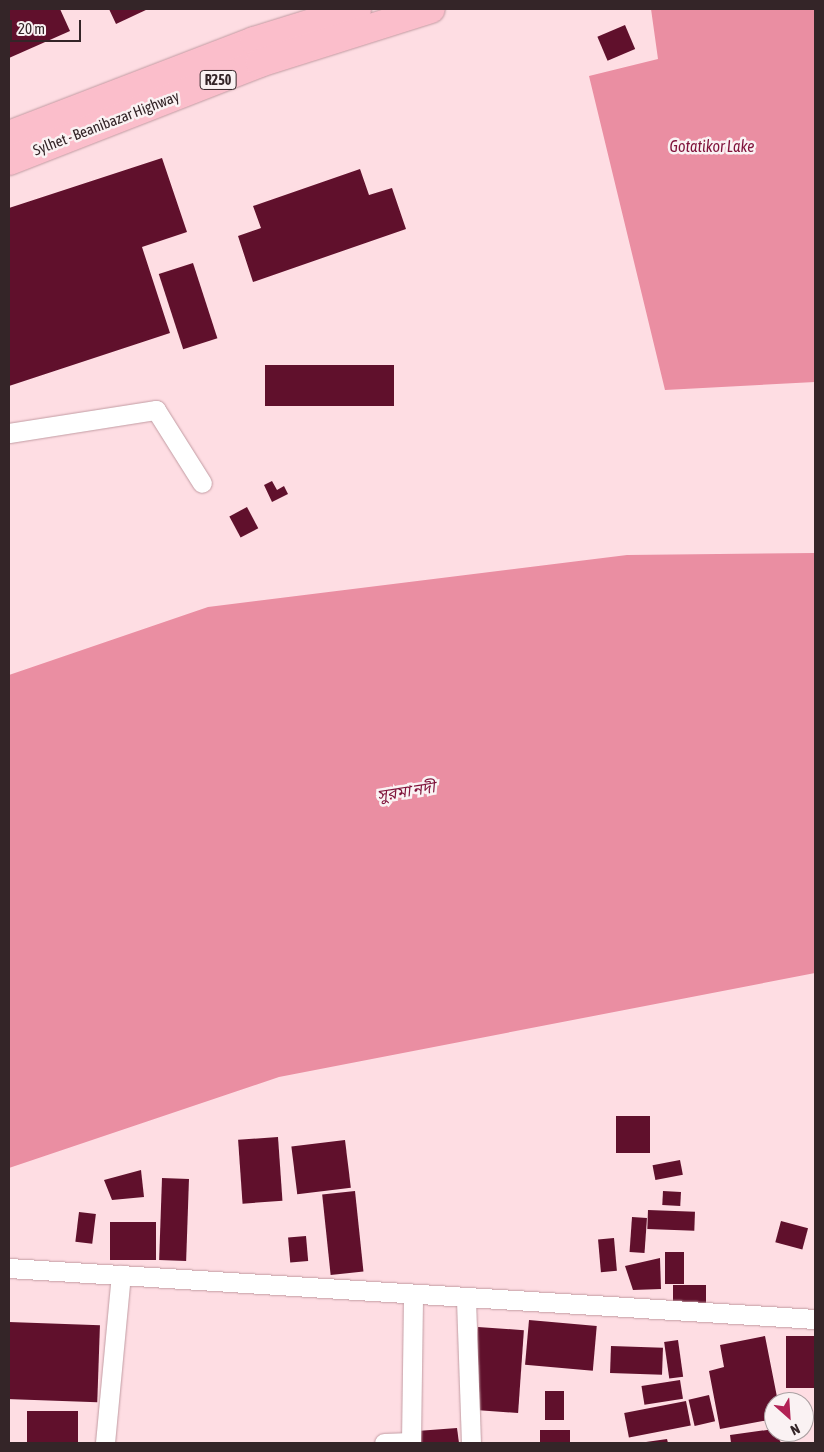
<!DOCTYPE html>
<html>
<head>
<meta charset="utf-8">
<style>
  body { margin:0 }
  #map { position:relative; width:824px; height:1452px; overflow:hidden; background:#fedde3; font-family:"Asap Condensed","Noto Sans Bengali",sans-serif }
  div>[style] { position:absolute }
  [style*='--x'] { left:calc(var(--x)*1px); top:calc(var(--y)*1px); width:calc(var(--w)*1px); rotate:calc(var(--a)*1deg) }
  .water>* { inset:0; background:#ea8ea2 }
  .building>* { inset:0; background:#60102c; transform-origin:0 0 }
  .roads { filter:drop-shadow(0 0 1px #c29ca3) drop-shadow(0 0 1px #c29ca3) }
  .street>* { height:19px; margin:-9.5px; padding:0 9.5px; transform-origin:9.5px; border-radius:9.5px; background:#fff }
  .primary>* { height:28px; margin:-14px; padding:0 14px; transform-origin:14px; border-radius:14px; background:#fbbecb }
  span { translate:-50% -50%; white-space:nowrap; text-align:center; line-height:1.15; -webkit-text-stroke:5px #faf2f3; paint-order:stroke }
  .shield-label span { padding:1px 4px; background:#faf2f3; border:1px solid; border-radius:4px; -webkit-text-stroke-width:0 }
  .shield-label { font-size:14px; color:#342528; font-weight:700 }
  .street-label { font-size:15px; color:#342528 }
  .water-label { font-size:16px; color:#7f123a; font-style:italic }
  .frame { position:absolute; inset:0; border:10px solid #342528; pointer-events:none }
  .north { position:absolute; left:764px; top:1392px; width:50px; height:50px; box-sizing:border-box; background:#faf2f3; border:1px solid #aba0a2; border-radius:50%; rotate:154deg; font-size:14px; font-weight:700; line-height:20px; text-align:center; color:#342528 }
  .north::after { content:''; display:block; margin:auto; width:18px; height:22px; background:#b22255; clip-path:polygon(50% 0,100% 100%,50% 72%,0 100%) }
  .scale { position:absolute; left:10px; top:20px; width:71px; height:22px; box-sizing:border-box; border:2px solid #342528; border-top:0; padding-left:6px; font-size:15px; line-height:18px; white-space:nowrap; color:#342528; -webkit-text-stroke:4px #faf2f3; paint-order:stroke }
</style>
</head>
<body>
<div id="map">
  <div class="water">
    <div style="clip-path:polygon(651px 9px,815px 9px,815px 382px,665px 390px,589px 76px,658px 59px)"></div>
    <div style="clip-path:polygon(815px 553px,815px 973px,279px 1077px,9px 1168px,9px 675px,208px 607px,627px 555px)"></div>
  </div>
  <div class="building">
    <div style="clip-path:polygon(9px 9px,60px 9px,70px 31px,9px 58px)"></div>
    <div style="clip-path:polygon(109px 9px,148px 9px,116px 24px)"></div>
    <div style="left:625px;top:25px;width:26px;height:30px;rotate:67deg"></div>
    <div style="clip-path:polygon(162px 158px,187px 232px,142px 247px,170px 333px,9px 386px,9px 208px)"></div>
    <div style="clip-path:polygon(360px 169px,369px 195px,392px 188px,406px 229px,253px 282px,238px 236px,261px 228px,253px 206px)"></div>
    <div style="left:193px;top:263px;width:79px;height:36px;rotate:72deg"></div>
    <div style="left:394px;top:365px;width:41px;height:129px;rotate:90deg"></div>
    <div style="clip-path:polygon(272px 481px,277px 490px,284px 486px,288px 494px,272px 502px,264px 485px)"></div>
    <div style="left:247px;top:507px;width:24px;height:20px;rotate:62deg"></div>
    <div style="left:616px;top:1116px;width:34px;height:37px"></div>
    <div style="left:278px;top:1137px;width:64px;height:40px;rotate:86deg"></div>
    <div style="left:345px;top:1140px;width:48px;height:54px;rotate:83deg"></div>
    <div style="left:680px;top:1160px;width:15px;height:28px;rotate:79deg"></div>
    <div style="clip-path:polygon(141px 1170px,144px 1197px,112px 1200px,104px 1180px)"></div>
    <div style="left:162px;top:1178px;width:27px;height:82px;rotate:2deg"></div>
    <div style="left:355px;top:1191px;width:81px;height:33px;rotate:84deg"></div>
    <div style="left:663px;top:1191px;width:18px;height:14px;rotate:3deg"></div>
    <div style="left:648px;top:1210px;width:47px;height:19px;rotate:2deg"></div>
    <div style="left:79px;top:1212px;width:17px;height:30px;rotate:7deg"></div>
    <div style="left:632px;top:1217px;width:15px;height:35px;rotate:4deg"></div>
    <div style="left:781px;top:1221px;width:28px;height:22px;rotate:15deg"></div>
    <div style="left:110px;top:1222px;width:46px;height:38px"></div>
    <div style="left:306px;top:1236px;width:25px;height:18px;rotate:85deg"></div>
    <div style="left:614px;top:1238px;width:33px;height:16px;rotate:85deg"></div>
    <div style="left:684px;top:1252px;width:32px;height:19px;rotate:90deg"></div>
    <div style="clip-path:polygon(660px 1258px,661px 1289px,633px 1290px,625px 1266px)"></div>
    <div style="left:673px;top:1285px;width:33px;height:21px"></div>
    <div style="left:529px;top:1320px;width:68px;height:45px;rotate:5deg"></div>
    <div style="left:9px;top:1322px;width:91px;height:77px;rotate:2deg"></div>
    <div style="left:478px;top:1327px;width:46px;height:83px;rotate:4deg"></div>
    <div style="clip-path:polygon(765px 1336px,778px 1402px,774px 1402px,774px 1419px,720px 1429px,709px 1371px,724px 1367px,720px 1345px)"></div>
    <div style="left:786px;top:1336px;width:29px;height:52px"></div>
    <div style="left:678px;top:1340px;width:37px;height:14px;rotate:82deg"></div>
    <div style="left:611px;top:1346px;width:52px;height:27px;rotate:2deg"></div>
    <div style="left:680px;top:1380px;width:19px;height:39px;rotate:81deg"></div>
    <div style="left:545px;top:1391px;width:19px;height:29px"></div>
    <div style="left:709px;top:1395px;width:27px;height:21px;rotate:77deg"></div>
    <div style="left:686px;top:1401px;width:25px;height:63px;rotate:79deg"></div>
    <div style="left:27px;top:1411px;width:51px;height:31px"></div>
    <div style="clip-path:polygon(457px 1428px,459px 1443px,418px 1443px,417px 1431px)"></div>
    <div style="clip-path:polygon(774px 1429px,781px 1443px,731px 1443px,730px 1435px)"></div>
    <div style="left:570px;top:1430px;width:13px;height:30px;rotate:90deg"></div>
    <div style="clip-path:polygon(667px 1439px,668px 1443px,646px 1443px,646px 1442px)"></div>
  </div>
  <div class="roads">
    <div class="street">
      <div style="--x:9;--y:433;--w:149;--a:-8.9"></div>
      <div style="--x:156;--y:410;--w:86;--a:57.8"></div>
      <div style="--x:9;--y:1268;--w:808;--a:3.62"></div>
      <div style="--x:466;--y:1300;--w:143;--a:88"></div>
      <div style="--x:105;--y:1443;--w:169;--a:-84.6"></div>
      <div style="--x:384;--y:1443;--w:27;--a:-2"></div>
      <div style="--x:411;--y:1442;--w:146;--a:-89.2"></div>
    </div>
    <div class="primary">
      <div style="--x:9;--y:135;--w:262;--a:-21"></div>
      <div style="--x:254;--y:41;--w:108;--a:-17.3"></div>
      <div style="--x:9;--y:161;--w:269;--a:-21.3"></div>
      <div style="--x:260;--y:63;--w:179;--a:-17.5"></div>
    </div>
  </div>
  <div class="shield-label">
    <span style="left:218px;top:80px">R250</span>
  </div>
  <div class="street-label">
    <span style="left:106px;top:123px;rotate:-21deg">Sylhet - Beanibazar Highway</span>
  </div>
  <div class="water-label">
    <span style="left:712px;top:146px">Gotatikor Lake</span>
    <span style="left:406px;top:791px;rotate:-9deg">সুরমা নদী</span>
  </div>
  <div class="frame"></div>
  <div class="north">N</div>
  <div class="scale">20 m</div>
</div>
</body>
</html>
